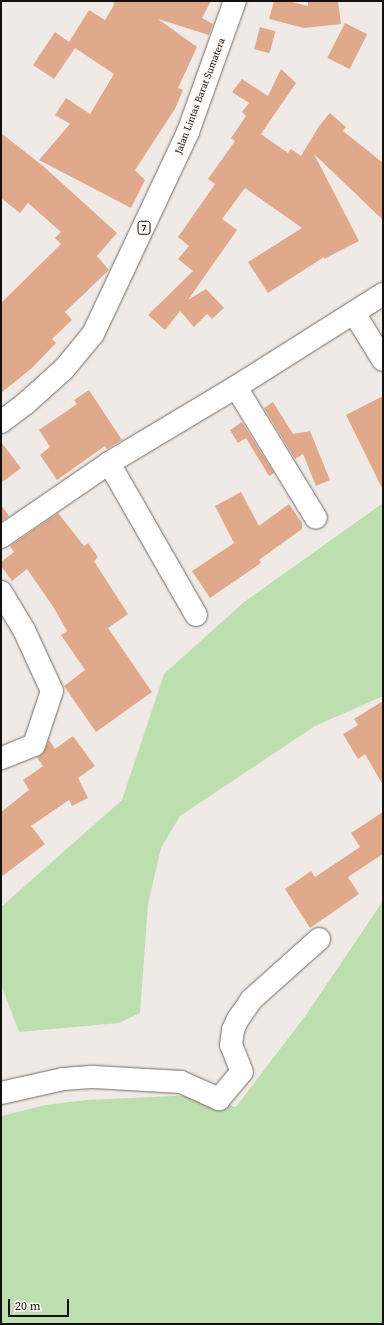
<!DOCTYPE html>
<html>
<head>
<meta charset="utf-8">
<style>
  body { margin:0 }
  #map { position:relative; width:384px; height:1325px; overflow:hidden; background:#f0eae6; font-family:"Source Serif 4",serif }
  div>[style] { position:absolute }
  [style*='--x'] { left:calc(var(--x)*1px); top:calc(var(--y)*1px); width:calc(var(--w)*1px); rotate:calc(var(--a)*1deg) }
  .green>* { inset:0; background:#bddeaf }
  .building>* { inset:0; background:#e1a98c; transform-origin:0 0 }
  .roads { filter:drop-shadow(0 0 1px #716c68) drop-shadow(0 0 1px #716c68) }
  .street>* { height:22px; margin:-11px; padding:0 11px; transform-origin:11px; border-radius:11px; background:#fff }
  .highway>* { height:22px; margin:-11px; padding:0 11px; transform-origin:11px; border-radius:11px; background:#fff }
  span { translate:-50% -50%; white-space:nowrap; text-align:center; line-height:1.15; -webkit-text-stroke:3px #fef7f3; paint-order:stroke }
  .shield-label span { padding:1px 3px; background:#fef7f3; border:1px solid; border-radius:3px; -webkit-text-stroke-width:0 }
  .shield-label { font-size:9px; color:#13110f; font-weight:700 }
  .street-label { font-size:10px; color:#13110f }
  .frame { position:absolute; inset:0; border:2px solid #13110f; pointer-events:none }
  .scale { position:absolute; left:8px; top:1299px; width:61px; height:18px; box-sizing:border-box; border:2px solid #13110f; border-top:0; padding-left:5px; font-size:12px; line-height:14px; white-space:nowrap; color:#13110f; -webkit-text-stroke:3px #fef7f3; paint-order:stroke }
</style>
</head>
<body>
<div id="map">
  <div class="green">
    <div style="clip-path:polygon(383px 503px,383px 696px,315px 726px,180px 816px,161px 848px,148px 904px,140px 1013px,119px 1023px,19px 1032px,1px 984px,1px 907px,122px 800px,164px 674px,244px 602px)"></div>
    <div style="clip-path:polygon(383px 901px,383px 1324px,1px 1324px,1px 1116px,45px 1105px,86px 1100px,196px 1095px,236px 1107px,306px 1015px)"></div>
  </div>
  <div class="building">
    <div style="clip-path:polygon(113px 1px,211px 1px,202px 18px,213px 24px,209px 35px,158px 19px,197px 47px,178px 88px,183px 90px,175px 109px,135px 170px,145px 180px,131px 208px,39px 160px,70px 124px,55px 115px,66px 98px,90px 114px,114px 74px,75px 48px,54px 79px,33px 65px,55px 32px,69px 42px,89px 10px,105px 20px,114px 5px)"></div>
    <div style="clip-path:polygon(274px 1px,288px 1px,308px 6px,308px 1px,338px 1px,341px 24px,304px 28px,269px 19px)"></div>
    <div style="left:345px;top:23px;width:25px;height:39px;rotate:27deg"></div>
    <div style="left:260px;top:27px;width:16px;height:23px;rotate:15deg"></div>
    <div style="clip-path:polygon(281px 69px,296px 83px,261px 134px,288px 153px,291px 149px,301px 156px,319px 126px,330px 113px,346px 127px,343px 131px,383px 163px,383px 220px,314px 154px,359px 241px,324px 259px,324px 257px,268px 293px,248px 262px,302px 228px,245px 188px,222px 219px,237px 230px,188px 300px,206px 289px,224px 308px,212px 319px,207px 314px,194px 327px,180px 311px,165px 330px,148px 315px,193px 271px,178px 259px,189px 246px,178px 237px,215px 184px,208px 179px,235px 141px,231px 138px,246px 116px,242px 112px,249px 103px,232px 92px,242px 79px,268px 96px)"></div>
    <div style="clip-path:polygon(1px 133px,43px 166px,117px 233px,97px 256px,109px 270px,65px 312px,72px 320px,52px 339px,56px 343px,32px 368px,1px 393px,1px 303px,61px 244px,55px 238px,61px 232px,28px 203px,20px 213px,1px 198px)"></div>
    <div style="clip-path:polygon(89px 390px,122px 440px,107px 449px,105px 446px,57px 480px,40px 455px,50px 447px,39px 430px,77px 404px,74px 400px)"></div>
    <div style="clip-path:polygon(383px 396px,383px 490px,346px 415px)"></div>
    <div style="clip-path:polygon(273px 402px,293px 434px,310px 431px,330px 480px,316px 486px,303px 454px,295px 459px,264px 408px)"></div>
    <div style="clip-path:polygon(242px 422px,274px 473px,269px 476px,246px 438px,238px 443px,230px 430px)"></div>
    <div style="clip-path:polygon(1px 442px,21px 468px,1px 483px)"></div>
    <div style="clip-path:polygon(241px 492px,259px 526px,289px 504px,302px 523px,302px 529px,259px 560px,261px 563px,210px 598px,192px 571px,234px 543px,215px 506px)"></div>
    <div style="clip-path:polygon(1px 505px,9px 516px,1px 522px)"></div>
    <div style="clip-path:polygon(58px 513px,84px 546px,88px 543px,98px 557px,94px 561px,128px 614px,108px 628px,152px 692px,96px 732px,64px 686px,85px 670px,61px 635px,67px 631px,54px 608px,27px 569px,12px 581px,1px 566px,1px 562px,14px 552px,10px 546px)"></div>
    <div style="clip-path:polygon(383px 701px,383px 785px,365px 754px,358px 759px,343px 734px,358px 725px,354px 719px)"></div>
    <div style="clip-path:polygon(73px 736px,95px 766px,78px 778px,88px 798px,72px 806px,69px 800px,31px 826px,45px 844px,1px 877px,1px 812px,29px 790px,23px 780px,43px 766px,37px 757px,43px 753px,49px 740px,55px 749px)"></div>
    <div style="clip-path:polygon(383px 812px,383px 854px,348px 877px,359px 894px,310px 928px,285px 889px,311px 871px,315px 877px,360px 847px,351px 833px)"></div>
  </div>
  <div class="roads">
    <div class="street">
      <div style="--x:354;--y:313;--w:55;--a:58.3"></div>
      <div style="--x:236;--y:387;--w:153;--a:58.6"></div>
      <div style="--x:109;--y:463;--w:175;--a:60.2"></div>
      <div style="--x:1;--y:537;--w:131;--a:-34.4"></div>
      <div style="--x:109;--y:463;--w:148;--a:-30.9"></div>
      <div style="--x:236;--y:387;--w:174;--a:-32.3"></div>
      <div style="--x:1;--y:592;--w:44;--a:58.8"></div>
      <div style="--x:24;--y:630;--w:67;--a:65.3"></div>
      <div style="--x:52;--y:691;--w:57;--a:108.4"></div>
      <div style="--x:34;--y:745;--w:35;--a:158"></div>
      <div style="--x:1;--y:1093;--w:64;--a:-12.7"></div>
      <div style="--x:63;--y:1079;--w:31;--a:-4"></div>
      <div style="--x:94;--y:1077;--w:87;--a:3.3"></div>
      <div style="--x:181;--y:1082;--w:42;--a:24.1"></div>
      <div style="--x:219;--y:1099;--w:35;--a:-50"></div>
      <div style="--x:242;--y:1072;--w:29;--a:-112"></div>
      <div style="--x:231;--y:1045;--w:15;--a:-82"></div>
      <div style="--x:233;--y:1030;--w:12;--a:-66"></div>
      <div style="--x:238;--y:1019;--w:24;--a:-55"></div>
      <div style="--x:252;--y:999;--w:90;--a:-41.8"></div>
    </div>
    <div class="highway">
      <div style="--x:1;--y:422;--w:30;--a:-37"></div>
      <div style="--x:25;--y:404;--w:52;--a:-41.9"></div>
      <div style="--x:64;--y:369;--w:45;--a:-50.4"></div>
      <div style="--x:93;--y:334;--w:223;--a:-64.8"></div>
      <div style="--x:188;--y:132;--w:139;--a:-70.3"></div>
    </div>
  </div>
  <div class="shield-label">
    <span style="left:144px;top:228px">7</span>
  </div>
  <div class="street-label">
    <span style="left:200px;top:96px;rotate:-69deg">Jalan Lintas Barat Sumatera</span>
  </div>
  <div class="frame"></div>
  <div class="scale">20 m</div>
</div>
</body>
</html>
